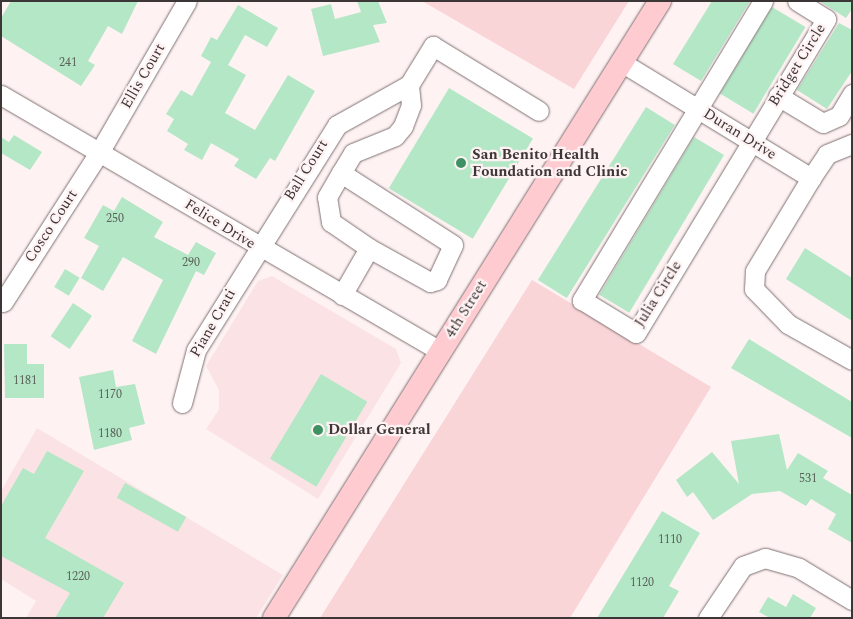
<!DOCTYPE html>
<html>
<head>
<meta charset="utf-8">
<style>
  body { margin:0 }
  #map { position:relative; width:853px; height:619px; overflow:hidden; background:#fff2f3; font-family:Spectral,serif }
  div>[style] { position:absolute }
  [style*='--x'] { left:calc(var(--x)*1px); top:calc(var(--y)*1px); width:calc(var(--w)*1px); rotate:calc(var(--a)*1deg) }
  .built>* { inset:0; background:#fbe3e5 }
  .green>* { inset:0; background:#f9d5d8 }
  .building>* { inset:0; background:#b4e7c6; transform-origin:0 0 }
  .roads { filter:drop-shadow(0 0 1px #7f7172) drop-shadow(0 0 1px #7f7172) }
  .minor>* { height:19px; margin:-9.5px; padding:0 9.5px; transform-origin:9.5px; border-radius:9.5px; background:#fff }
  .major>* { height:22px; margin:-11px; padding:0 11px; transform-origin:11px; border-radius:11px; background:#fecbd1 }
  .dots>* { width:14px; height:14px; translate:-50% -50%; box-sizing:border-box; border:2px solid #fff2f3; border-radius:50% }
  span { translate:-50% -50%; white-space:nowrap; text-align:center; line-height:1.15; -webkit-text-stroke:4.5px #fff2f3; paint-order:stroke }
  .number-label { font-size:12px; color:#5a625a }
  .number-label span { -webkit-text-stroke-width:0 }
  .street-label { font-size:15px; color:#3c3636 }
  .poi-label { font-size:15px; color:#3c3636; font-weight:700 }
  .left { translate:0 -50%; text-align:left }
  .frame { position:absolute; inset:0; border:2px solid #3c3636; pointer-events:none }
</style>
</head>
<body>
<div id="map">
  <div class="built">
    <div style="clip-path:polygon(272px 276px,396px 349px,401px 363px,318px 499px,206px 429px,219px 409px,219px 390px,206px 366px,258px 281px)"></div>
    <div style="clip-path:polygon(37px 428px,283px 575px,256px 618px,26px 618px,36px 601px,1px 579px,1px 491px)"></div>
  </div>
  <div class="green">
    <div style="clip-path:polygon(422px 1px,629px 1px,574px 89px)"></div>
    <div style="clip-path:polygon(532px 280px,711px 387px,570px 618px,320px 618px)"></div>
  </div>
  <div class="building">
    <div style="clip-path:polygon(11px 1px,138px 1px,122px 34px,108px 26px,88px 61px,95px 65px,81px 86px,1px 36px,1px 18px)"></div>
    <div style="clip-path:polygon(357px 1px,378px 1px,387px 23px,373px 25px,380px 42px,323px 56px,311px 9px,331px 4px,335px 19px,361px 12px)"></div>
    <div style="clip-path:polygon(712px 1px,750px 1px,701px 81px,673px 64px)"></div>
    <div style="clip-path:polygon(819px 1px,852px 1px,852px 9px,846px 18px)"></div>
    <div style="clip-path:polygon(238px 5px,278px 28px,267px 47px,245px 35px,228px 65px,246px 75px,225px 113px,255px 130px,288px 75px,315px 91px,275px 161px,270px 158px,256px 179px,234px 166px,239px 159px,211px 143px,202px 160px,184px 150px,188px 144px,167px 131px,174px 119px,166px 114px,181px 90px,192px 96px,211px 62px,201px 56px,211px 37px,217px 40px)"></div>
    <div style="left:772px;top:7px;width:39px;height:101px;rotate:31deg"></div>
    <div style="clip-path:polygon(839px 23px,852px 30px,852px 71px,827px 109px,797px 90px)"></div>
    <div style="left:449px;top:88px;width:98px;height:117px;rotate:31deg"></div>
    <div style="left:646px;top:107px;width:34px;height:204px;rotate:32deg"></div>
    <div style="clip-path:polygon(14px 135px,42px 152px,30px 170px,1px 153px,1px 137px,9px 142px)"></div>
    <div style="left:694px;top:137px;width:35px;height:184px;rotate:31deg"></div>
    <div style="clip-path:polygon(122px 197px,163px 222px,154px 237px,188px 255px,196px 242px,216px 253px,204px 275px,196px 271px,156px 354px,132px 341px,163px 280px,123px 257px,103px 291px,81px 278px,99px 246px,84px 238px,103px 205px,114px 211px)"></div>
    <div style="clip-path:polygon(805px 248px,852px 278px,852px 321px,786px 279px)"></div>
    <div style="left:65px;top:269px;width:17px;height:21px;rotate:31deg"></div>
    <div style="left:73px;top:303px;width:23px;height:40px;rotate:34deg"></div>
    <div style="clip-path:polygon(749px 339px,852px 402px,852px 438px,731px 368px)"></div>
    <div style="clip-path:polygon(4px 344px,27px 344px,27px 364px,44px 364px,44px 398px,5px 398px)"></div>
    <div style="clip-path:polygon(113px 370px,116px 387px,135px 384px,145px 424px,129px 428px,132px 440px,94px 450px,79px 377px)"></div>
    <div style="left:321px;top:374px;width:54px;height:99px;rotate:31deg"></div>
    <div style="clip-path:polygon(779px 434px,787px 470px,798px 453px,828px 471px,823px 478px,852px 495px,852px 543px,828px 529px,836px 514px,811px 499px,806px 506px,780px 491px,752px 494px,713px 520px,693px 492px,687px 497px,676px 480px,712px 452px,739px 484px,731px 441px)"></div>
    <div style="clip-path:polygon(47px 451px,84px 471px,45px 538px,124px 583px,103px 618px,55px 618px,70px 593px,1px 556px,1px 506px,23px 468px,34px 474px)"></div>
    <div style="left:125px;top:483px;width:70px;height:17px;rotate:29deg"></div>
    <div style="clip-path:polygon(662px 511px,700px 533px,669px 586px,679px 591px,663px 618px,597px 618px)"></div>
    <div style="clip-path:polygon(793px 594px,816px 608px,810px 618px,770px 618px,759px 612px,768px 597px,786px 607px)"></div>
  </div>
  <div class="roads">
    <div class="minor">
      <div style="--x:763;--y:1;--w:350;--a:121.2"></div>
      <div style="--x:582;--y:300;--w:63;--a:31.4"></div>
      <div style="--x:636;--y:333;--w:367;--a:-58.8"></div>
      <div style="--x:826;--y:19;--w:34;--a:-148"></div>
      <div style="--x:621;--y:62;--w:223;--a:31.4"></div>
      <div style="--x:811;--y:178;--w:29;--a:-56"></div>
      <div style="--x:827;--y:154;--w:27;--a:-22"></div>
      <div style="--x:1;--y:95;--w:508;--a:30.25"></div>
      <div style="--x:778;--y:96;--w:52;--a:31"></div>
      <div style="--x:823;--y:123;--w:17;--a:-24"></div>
      <div style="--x:839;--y:116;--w:26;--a:-59"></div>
      <div style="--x:341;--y:173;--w:23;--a:-59"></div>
      <div style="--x:353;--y:153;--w:45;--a:-22"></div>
      <div style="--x:395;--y:136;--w:13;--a:-51"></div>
      <div style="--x:403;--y:126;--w:22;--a:-69"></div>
      <div style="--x:411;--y:105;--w:20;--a:-96"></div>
      <div style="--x:811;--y:178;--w:109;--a:121.1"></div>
      <div style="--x:755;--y:271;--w:18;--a:93"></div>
      <div style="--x:754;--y:289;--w:49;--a:45.8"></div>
      <div style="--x:788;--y:324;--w:73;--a:29.4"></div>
      <div style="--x:342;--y:295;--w:54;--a:-60.1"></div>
      <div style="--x:369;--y:248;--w:46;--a:-145.6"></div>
      <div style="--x:331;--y:222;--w:25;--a:-99"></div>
      <div style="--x:327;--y:197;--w:28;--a:-60"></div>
      <div style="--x:341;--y:173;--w:133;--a:32.7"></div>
      <div style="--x:453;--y:245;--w:38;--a:115"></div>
      <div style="--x:437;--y:280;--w:7;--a:164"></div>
      <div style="--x:430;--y:282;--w:70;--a:-150.9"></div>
      <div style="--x:3;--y:302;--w:179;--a:-57.3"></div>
      <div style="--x:100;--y:151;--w:173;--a:-59.9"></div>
      <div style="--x:182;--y:403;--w:55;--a:-75.2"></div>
      <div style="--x:196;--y:350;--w:266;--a:-57.9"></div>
      <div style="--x:337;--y:125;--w:82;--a:-29.1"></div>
      <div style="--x:409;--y:85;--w:46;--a:-58.4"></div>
      <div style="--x:433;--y:46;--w:124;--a:31.5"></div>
      <div style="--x:708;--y:618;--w:63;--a:-56.1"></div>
      <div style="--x:743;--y:566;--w:23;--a:-20"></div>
      <div style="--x:765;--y:558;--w:35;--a:16"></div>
      <div style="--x:799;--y:568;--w:62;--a:31.1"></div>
    </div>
    <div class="major">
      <div style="--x:274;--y:618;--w:728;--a:-57.97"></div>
    </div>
  </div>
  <div class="dots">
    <div style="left:461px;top:163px;background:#3e9162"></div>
    <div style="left:318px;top:430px;background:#3e9162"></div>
  </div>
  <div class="number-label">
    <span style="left:68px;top:63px">241</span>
    <span style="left:115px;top:219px">250</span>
    <span style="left:191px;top:263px">290</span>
    <span style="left:25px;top:381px">1181</span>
    <span style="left:110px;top:395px">1170</span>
    <span style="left:110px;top:434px">1180</span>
    <span style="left:808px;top:479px">531</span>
    <span style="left:670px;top:540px">1110</span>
    <span style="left:78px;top:577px">1220</span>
    <span style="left:642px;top:583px">1120</span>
  </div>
  <div class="street-label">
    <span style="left:797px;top:65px;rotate:-58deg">Bridget Circle</span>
    <span style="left:143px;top:76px;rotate:-60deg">Ellis Court</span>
    <span style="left:740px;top:134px;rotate:32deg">Duran Drive</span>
    <span style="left:306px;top:170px;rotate:-58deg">Ball Court</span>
    <span style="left:220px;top:224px;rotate:32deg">Felice Drive</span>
    <span style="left:51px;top:226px;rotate:-57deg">Cosco Court</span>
    <span style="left:658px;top:294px;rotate:-58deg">Julia Circle</span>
    <span style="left:466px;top:309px;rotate:-58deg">4th Street</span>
    <span style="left:213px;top:323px;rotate:-60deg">Piane Crati</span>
  </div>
  <div class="poi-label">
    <span class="left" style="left:472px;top:163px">San Benito Health<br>Foundation and Clinic</span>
    <span class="left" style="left:328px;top:430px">Dollar General</span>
  </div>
  <div class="frame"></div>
</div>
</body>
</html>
